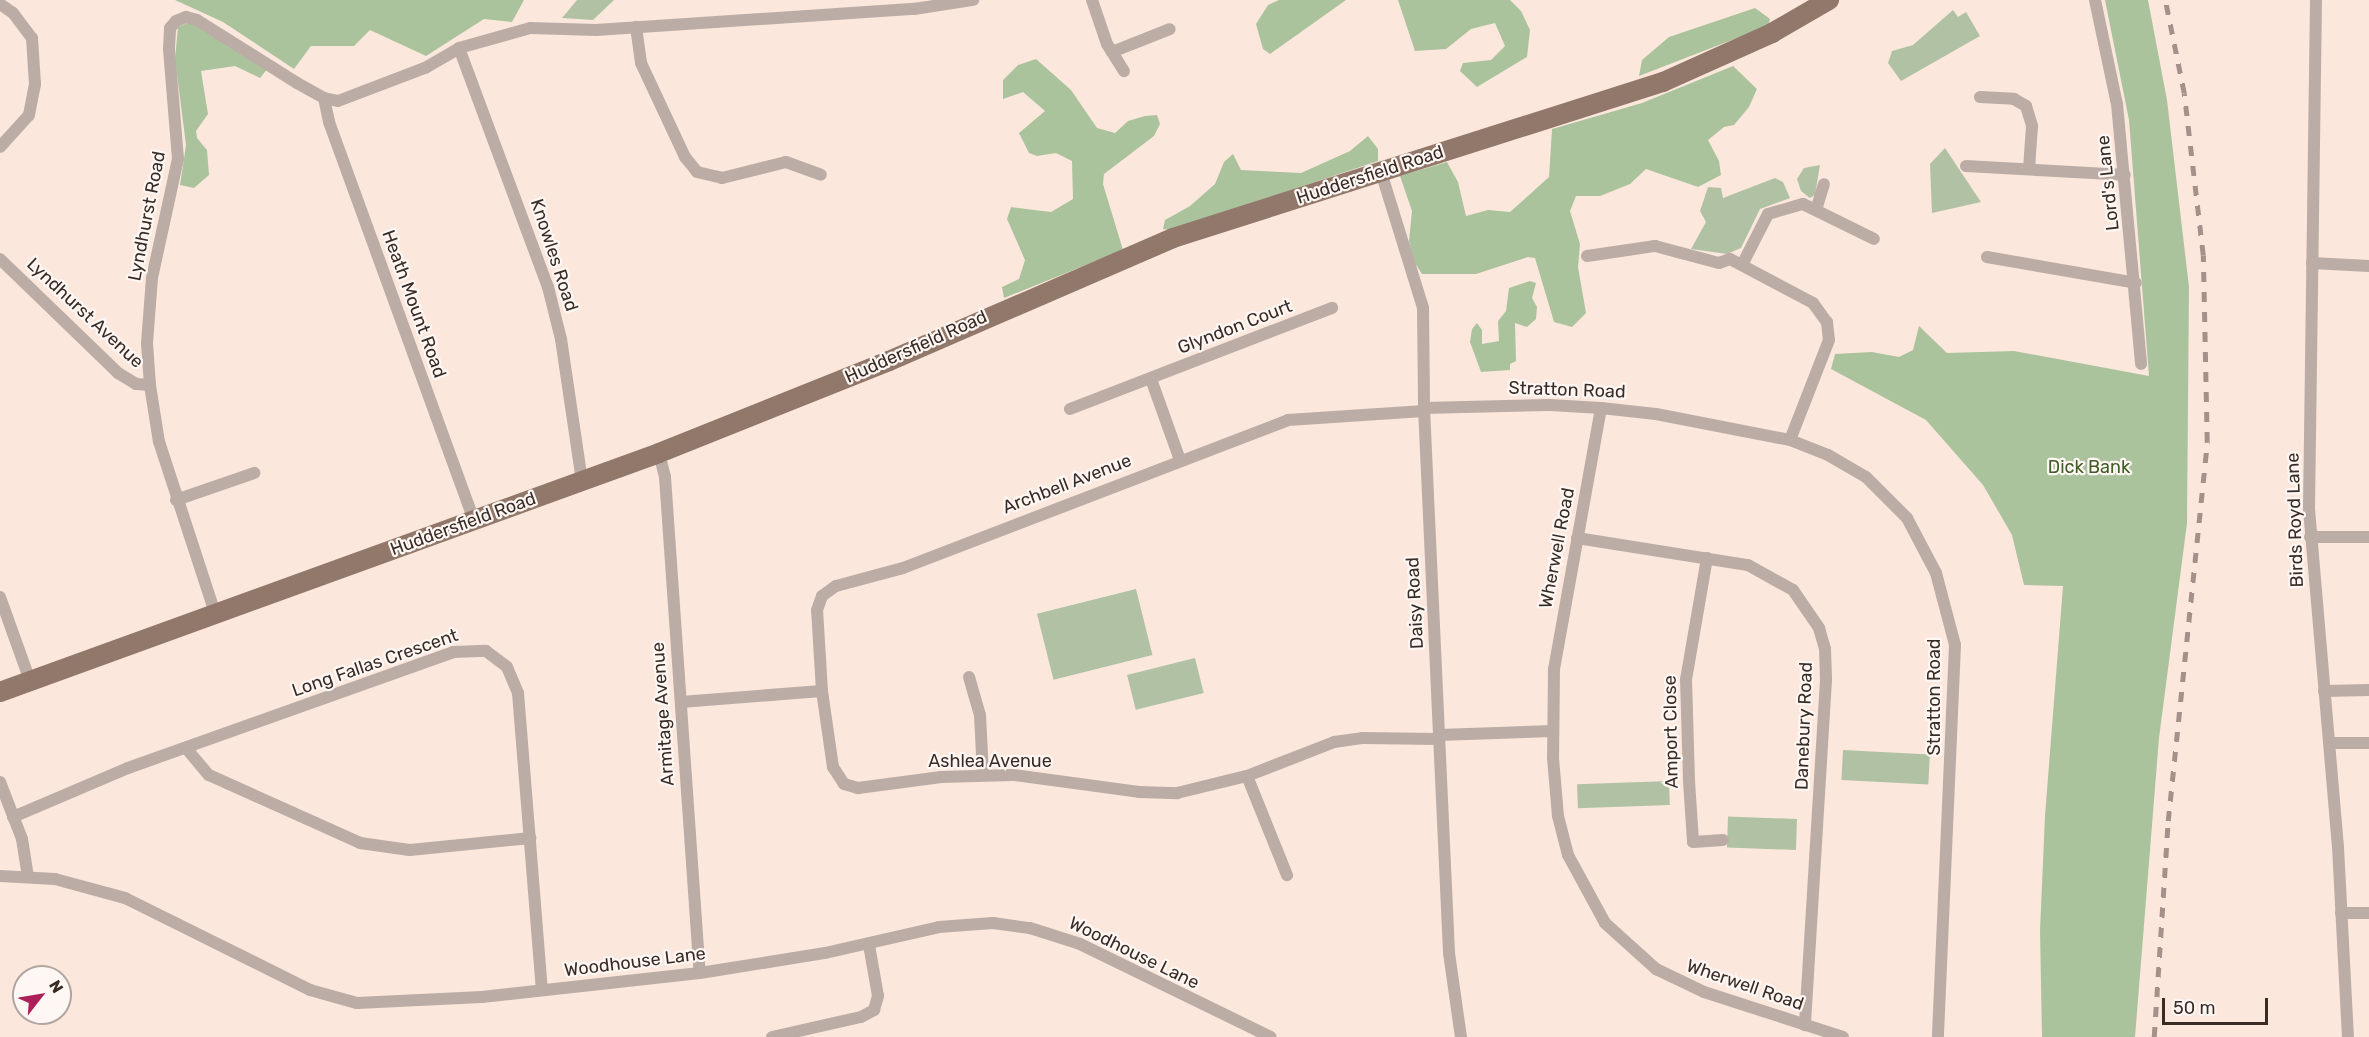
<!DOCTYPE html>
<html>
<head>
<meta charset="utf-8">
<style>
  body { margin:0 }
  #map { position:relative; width:2369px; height:1037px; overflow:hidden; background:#fce7dd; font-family:Rubik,sans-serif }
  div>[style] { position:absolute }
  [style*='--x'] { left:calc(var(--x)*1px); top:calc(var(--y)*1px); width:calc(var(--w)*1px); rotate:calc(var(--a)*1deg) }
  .green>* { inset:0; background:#b0c2a3; transform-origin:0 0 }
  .forest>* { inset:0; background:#abc39c }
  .minor>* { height:12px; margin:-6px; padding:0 6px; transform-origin:6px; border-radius:6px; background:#bbada5 }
  .primary>* { height:20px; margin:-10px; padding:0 10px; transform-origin:10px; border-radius:10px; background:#91786a }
  .rail>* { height:4.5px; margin-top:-2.25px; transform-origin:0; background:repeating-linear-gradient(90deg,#a4928a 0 10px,transparent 0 20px) }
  span { translate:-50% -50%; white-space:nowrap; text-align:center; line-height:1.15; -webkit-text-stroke:4.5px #fef7f4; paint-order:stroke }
  .street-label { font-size:18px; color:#392c25 }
  .park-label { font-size:18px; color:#405e26 }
  .north { position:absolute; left:12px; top:965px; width:60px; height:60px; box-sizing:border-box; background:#fef7f4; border:2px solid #afa6a1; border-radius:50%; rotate:59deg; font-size:16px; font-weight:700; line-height:24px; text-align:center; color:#392c25 }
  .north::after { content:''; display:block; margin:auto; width:21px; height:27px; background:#ad1f58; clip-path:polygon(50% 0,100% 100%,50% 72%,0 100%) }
  .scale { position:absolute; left:2162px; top:998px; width:106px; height:27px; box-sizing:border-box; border:3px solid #392c25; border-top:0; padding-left:8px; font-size:18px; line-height:21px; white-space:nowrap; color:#392c25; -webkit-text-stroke:4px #fef7f4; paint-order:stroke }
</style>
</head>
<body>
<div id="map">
  <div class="green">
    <div style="clip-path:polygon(577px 0,614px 0,593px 20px,562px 18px)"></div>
    <div style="clip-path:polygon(1953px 10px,1958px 17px,1966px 12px,1980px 36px,1901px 81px,1888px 63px,1892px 51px,1913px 45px)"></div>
    <div style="clip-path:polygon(1945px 148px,1981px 202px,1932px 213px,1930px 164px)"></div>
    <div style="clip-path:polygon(1820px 165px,1815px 195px,1810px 198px,1801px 191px,1797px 179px,1804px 168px)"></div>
    <div style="clip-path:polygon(1775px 178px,1783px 182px,1790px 198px,1760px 209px,1741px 248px,1727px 254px,1691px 249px,1706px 222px,1700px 211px,1708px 187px,1721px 188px,1723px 198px)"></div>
    <div style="left:1136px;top:589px;width:68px;height:102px;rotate:76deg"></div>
    <div style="left:1195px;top:658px;width:36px;height:70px;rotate:76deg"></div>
    <div style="left:1843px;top:750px;width:87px;height:30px;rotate:3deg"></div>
    <div style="left:1669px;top:781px;width:24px;height:92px;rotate:88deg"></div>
    <div style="left:1797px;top:819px;width:31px;height:69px;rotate:92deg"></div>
  </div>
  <div class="forest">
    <div style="clip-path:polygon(175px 0,524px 0,512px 22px,484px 19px,426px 56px,370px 30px,354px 46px,311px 46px,294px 69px,223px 22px)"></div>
    <div style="clip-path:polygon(1279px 0,1346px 0,1270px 54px,1263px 49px,1256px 24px,1268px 5px)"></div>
    <div style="clip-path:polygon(1398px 0,1510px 0,1521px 11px,1530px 30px,1527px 57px,1477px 87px,1460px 71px,1463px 63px,1491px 60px,1505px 46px,1495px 23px,1471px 29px,1446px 49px,1415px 51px)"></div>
    <div style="clip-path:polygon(2105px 0,2148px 0,2167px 100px,2189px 287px,2187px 523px,2159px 738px,2135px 1037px,2042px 1037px,2040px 930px,2045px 816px,2063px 586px,2024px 585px,2012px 535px,1983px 485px,1926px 420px,1831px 369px,1835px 354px,1872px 352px,1899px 357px,1913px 350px,1919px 326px,1947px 353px,2014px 351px,2149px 376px,2129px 120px)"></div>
    <div style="clip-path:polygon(1755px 8px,1770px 19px,1768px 26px,1639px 76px,1642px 60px,1669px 37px)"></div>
    <div style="clip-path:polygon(190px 22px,268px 68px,260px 78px,235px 66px,201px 71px,208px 114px,196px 131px,197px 138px,207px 150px,209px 175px,194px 188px,180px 185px,186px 145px,175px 59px,178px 27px)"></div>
    <div style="clip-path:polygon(1036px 59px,1071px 90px,1097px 128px,1115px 133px,1128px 121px,1145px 116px,1157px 115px,1160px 124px,1154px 136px,1104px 174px,1103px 184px,1123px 250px,1004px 298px,1002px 287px,1019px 279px,1025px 260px,1007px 219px,1011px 207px,1051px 212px,1073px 199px,1072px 161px,1056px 153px,1037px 156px,1029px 153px,1019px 133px,1045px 111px,1023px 92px,1003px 99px,1003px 80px,1018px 65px)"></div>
    <div style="clip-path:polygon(1733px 66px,1757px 89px,1749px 107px,1734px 125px,1724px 127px,1708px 140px,1719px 161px,1721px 175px,1698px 187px,1646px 169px,1630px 184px,1600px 196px,1576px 196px,1570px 211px,1580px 244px,1578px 267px,1586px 313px,1572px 327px,1554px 322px,1535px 258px,1528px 257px,1476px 274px,1422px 274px,1413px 260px,1409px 241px,1412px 211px,1400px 176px,1447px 162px,1458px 182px,1466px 216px,1488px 210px,1510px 212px,1549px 177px,1552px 129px,1642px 103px)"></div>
    <div style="clip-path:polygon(1368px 136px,1378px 149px,1378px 161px,1171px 230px,1163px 229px,1165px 220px,1190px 206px,1215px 184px,1224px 162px,1233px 154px,1241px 170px,1301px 173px,1350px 151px)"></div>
    <div style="clip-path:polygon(1530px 281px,1536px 283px,1532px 298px,1537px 307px,1536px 319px,1527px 327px,1515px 323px,1516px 361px,1510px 364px,1510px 370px,1481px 372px,1470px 342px,1472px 329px,1477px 323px,1482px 330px,1482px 344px,1499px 341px,1498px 321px,1506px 311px,1509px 288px)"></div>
  </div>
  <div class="minor">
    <div style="--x:1092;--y:0;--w:46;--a:71.2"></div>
    <div style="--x:1107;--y:44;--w:32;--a:58"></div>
    <div style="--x:2095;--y:0;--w:106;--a:78.1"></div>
    <div style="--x:2117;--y:104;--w:261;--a:84.7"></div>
    <div style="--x:2316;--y:0;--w:509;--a:90.79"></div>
    <div style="--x:2309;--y:509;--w:339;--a:85.1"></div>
    <div style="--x:2338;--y:847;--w:190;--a:87"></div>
    <div style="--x:0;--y:4;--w:16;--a:35"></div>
    <div style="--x:13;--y:13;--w:31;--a:53"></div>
    <div style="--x:32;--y:38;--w:46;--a:86.3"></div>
    <div style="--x:35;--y:84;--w:32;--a:101"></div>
    <div style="--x:29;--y:115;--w:43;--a:132.2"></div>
    <div style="--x:636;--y:27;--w:36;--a:82"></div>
    <div style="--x:641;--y:63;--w:104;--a:64.9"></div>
    <div style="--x:685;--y:157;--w:19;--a:51"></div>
    <div style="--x:697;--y:172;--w:26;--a:13"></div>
    <div style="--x:722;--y:178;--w:66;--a:-14"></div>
    <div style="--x:786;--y:162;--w:37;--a:20"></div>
    <div style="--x:459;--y:48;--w:255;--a:69.6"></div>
    <div style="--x:548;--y:287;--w:54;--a:76"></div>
    <div style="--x:561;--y:339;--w:144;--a:81.6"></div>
    <div style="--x:1112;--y:52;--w:62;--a:-21.6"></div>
    <div style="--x:1980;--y:97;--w:34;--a:3"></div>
    <div style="--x:2014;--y:99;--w:14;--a:30"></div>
    <div style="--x:2026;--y:106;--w:21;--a:73"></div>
    <div style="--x:2032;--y:126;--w:43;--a:94"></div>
    <div style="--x:324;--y:98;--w:25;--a:78"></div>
    <div style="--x:329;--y:122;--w:424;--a:70"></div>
    <div style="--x:1966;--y:166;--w:159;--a:3.2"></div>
    <div style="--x:1381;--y:172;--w:142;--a:72.8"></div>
    <div style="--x:1423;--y:308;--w:100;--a:89.4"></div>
    <div style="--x:1424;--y:408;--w:546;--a:87.37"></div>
    <div style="--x:1449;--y:953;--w:85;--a:81.9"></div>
    <div style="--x:1816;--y:210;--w:27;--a:-73"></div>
    <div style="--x:1587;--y:256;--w:69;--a:-8.4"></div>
    <div style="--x:1655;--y:246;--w:66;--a:14.9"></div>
    <div style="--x:1719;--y:263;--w:12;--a:-20"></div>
    <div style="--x:1730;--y:259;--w:94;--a:27.9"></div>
    <div style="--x:1813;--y:303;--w:24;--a:54"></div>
    <div style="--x:1827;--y:322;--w:18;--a:84"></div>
    <div style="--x:1829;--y:340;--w:107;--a:111.3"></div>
    <div style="--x:1987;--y:257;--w:151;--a:9.9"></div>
    <div style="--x:0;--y:259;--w:164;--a:44"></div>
    <div style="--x:118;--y:373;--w:21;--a:31"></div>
    <div style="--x:136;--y:384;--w:14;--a:4"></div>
    <div style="--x:2312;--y:263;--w:57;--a:3"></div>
    <div style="--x:1742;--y:265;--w:57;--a:-63"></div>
    <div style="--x:1768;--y:214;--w:36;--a:-16"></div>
    <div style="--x:1803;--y:204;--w:79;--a:26.2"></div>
    <div style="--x:1151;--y:379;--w:86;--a:70.3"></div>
    <div style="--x:1424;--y:408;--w:126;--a:-1.4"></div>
    <div style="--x:1550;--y:405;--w:51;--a:3.4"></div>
    <div style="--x:1601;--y:408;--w:55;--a:6.2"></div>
    <div style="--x:1656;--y:414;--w:136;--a:11"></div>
    <div style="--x:1790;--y:440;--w:41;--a:21.5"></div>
    <div style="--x:1828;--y:455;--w:44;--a:30.1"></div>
    <div style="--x:1866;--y:477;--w:58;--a:45"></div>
    <div style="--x:1907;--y:518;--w:62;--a:62.2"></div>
    <div style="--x:1936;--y:573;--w:74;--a:75.2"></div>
    <div style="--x:1955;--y:645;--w:392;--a:92.5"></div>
    <div style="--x:1601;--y:408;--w:265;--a:100.2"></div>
    <div style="--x:1554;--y:669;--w:89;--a:90.6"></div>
    <div style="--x:1553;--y:758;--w:58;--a:85.1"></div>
    <div style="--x:1558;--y:816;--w:40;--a:75.6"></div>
    <div style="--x:1568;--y:855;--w:77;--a:61.4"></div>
    <div style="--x:1605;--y:923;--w:69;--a:42"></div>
    <div style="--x:1656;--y:969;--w:53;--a:25.6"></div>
    <div style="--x:1704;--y:992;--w:146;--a:17.9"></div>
    <div style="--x:1070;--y:409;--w:281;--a:-21.1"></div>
    <div style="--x:659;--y:453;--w:25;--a:76"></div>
    <div style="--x:665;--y:477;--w:497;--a:86"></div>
    <div style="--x:176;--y:500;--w:83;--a:-19.1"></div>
    <div style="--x:2310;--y:537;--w:59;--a:0"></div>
    <div style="--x:1577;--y:538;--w:173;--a:9"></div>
    <div style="--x:1748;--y:565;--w:51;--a:29.1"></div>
    <div style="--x:1793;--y:590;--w:46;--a:55.6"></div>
    <div style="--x:1819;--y:628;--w:22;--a:74"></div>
    <div style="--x:1825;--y:649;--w:31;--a:88"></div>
    <div style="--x:1826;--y:680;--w:346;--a:93.5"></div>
    <div style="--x:1707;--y:558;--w:123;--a:99.8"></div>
    <div style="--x:1686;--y:679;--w:102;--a:88.3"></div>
    <div style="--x:1689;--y:781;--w:61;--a:86.2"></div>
    <div style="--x:1693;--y:842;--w:30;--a:-4"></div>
    <div style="--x:0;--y:597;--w:89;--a:70.3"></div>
    <div style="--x:215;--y:613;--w:180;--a:-108.1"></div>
    <div style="--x:159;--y:442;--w:58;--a:-99"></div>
    <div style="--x:150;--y:385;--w:42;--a:-94.1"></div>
    <div style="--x:147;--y:343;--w:65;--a:-85.6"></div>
    <div style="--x:152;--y:278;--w:122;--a:-77.7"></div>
    <div style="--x:178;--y:159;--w:110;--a:-94.7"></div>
    <div style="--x:169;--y:49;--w:21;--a:-87"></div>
    <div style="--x:170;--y:28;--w:9;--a:-49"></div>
    <div style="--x:176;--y:21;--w:11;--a:-22"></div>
    <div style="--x:186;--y:17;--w:11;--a:15"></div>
    <div style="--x:197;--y:20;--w:118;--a:32.2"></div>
    <div style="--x:297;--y:83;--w:31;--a:29"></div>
    <div style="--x:324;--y:98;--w:14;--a:12"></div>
    <div style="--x:338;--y:101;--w:93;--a:-20.8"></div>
    <div style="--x:425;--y:68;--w:39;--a:-30"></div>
    <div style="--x:459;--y:48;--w:74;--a:-15.7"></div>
    <div style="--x:530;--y:28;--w:66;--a:1.7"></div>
    <div style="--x:596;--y:30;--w:319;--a:-3.8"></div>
    <div style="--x:914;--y:9;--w:60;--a:-8.7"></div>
    <div style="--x:969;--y:677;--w:40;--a:74"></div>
    <div style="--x:980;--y:715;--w:60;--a:87.1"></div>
    <div style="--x:822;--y:691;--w:81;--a:-93.5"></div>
    <div style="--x:817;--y:610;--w:15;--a:-70"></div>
    <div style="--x:822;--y:596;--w:17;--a:-36"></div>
    <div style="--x:836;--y:586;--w:69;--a:-15"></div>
    <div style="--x:903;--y:568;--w:412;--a:-21"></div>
    <div style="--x:1288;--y:420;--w:136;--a:-3.8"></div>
    <div style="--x:2324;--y:691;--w:45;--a:-1.3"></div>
    <div style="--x:681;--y:702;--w:141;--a:-4.5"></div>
    <div style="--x:822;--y:691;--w:77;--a:81.8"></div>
    <div style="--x:833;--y:767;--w:20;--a:57"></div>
    <div style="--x:844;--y:784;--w:15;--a:16"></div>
    <div style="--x:858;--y:788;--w:84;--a:-7.5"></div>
    <div style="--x:941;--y:777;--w:73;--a:-1.6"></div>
    <div style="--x:1014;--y:775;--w:126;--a:7.7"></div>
    <div style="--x:1139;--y:792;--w:38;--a:2"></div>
    <div style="--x:1177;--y:793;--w:72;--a:-13.7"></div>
    <div style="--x:1247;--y:776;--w:93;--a:-21.3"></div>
    <div style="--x:1334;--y:742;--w:28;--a:-8"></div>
    <div style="--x:1362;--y:738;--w:77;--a:0.7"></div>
    <div style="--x:1439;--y:735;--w:113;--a:-2"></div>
    <div style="--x:2330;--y:743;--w:39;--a:0"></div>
    <div style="--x:186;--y:748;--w:35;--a:50"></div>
    <div style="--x:209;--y:775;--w:166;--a:24.2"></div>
    <div style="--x:360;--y:843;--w:50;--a:8"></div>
    <div style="--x:410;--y:850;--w:121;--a:-5.7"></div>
    <div style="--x:1247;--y:776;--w:107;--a:68"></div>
    <div style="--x:0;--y:782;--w:61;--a:68.9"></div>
    <div style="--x:22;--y:839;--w:38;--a:81"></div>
    <div style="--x:13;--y:817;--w:125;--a:-23.1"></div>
    <div style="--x:128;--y:768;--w:345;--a:-19.6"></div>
    <div style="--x:453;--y:652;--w:33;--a:-2"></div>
    <div style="--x:486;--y:651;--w:26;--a:37"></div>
    <div style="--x:507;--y:667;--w:28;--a:67"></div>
    <div style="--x:518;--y:693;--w:298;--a:85.4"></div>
    <div style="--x:0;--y:876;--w:55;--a:3.1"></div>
    <div style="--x:55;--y:879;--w:73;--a:15.2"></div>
    <div style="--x:125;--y:898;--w:207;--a:26.4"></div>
    <div style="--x:310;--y:990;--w:49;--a:15.5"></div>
    <div style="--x:357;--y:1003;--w:125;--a:-2.7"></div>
    <div style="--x:482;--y:997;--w:219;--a:-6.3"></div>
    <div style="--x:700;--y:973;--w:127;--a:-9.1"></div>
    <div style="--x:825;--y:953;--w:117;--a:-12.8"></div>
    <div style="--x:939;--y:927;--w:54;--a:-4.2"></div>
    <div style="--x:993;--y:923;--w:37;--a:8"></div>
    <div style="--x:1030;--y:928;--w:52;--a:17.7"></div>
    <div style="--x:1080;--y:944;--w:212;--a:26"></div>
    <div style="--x:2341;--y:913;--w:28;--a:0"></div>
    <div style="--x:772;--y:1037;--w:91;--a:-12.7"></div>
    <div style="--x:861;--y:1017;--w:15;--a:-28"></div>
    <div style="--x:874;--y:1010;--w:15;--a:-74"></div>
    <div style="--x:878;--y:996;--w:52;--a:-100"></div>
  </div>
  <div class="primary">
    <div style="--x:0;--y:692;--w:701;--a:-19.93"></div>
    <div style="--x:659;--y:453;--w:248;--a:-21.8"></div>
    <div style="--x:889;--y:361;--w:309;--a:-23.4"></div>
    <div style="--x:1173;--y:238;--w:514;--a:-17.66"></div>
    <div style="--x:1663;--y:82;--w:120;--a:-24.2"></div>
    <div style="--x:1772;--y:33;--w:66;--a:-30.1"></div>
  </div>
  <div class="rail">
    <div style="--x:2154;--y:1037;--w:216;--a:-86.3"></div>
    <div style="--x:2168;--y:821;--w:381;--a:-84.1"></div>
    <div style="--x:2207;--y:442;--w:187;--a:-91.2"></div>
    <div style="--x:2203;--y:255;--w:163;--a:-96.7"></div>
    <div style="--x:2184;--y:93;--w:95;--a:-101.5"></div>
  </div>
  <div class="street-label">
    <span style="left:1370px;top:175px;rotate:-18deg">Huddersfield Road</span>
    <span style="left:2108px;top:183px;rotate:-96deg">Lord's Lane</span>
    <span style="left:147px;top:216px;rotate:-79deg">Lyndhurst Road</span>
    <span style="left:554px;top:255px;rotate:72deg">Knowles Road</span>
    <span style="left:414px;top:304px;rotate:70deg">Heath Mount Road</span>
    <span style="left:85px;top:313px;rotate:43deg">Lyndhurst Avenue</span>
    <span style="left:1235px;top:327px;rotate:-21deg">Glyndon Court</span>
    <span style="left:916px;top:347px;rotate:-24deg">Huddersfield Road</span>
    <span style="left:1567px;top:390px;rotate:2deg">Stratton Road</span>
    <span style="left:1067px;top:484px;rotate:-21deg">Archbell Avenue</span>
    <span style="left:2295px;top:520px;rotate:-92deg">Birds Royd Lane</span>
    <span style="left:463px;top:524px;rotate:-20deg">Huddersfield Road</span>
    <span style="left:1557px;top:548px;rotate:-79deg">Wherwell Road</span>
    <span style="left:1415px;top:603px;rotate:-93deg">Daisy Road</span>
    <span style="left:375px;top:663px;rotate:-19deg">Long Fallas Crescent</span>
    <span style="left:1934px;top:697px;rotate:-90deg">Stratton Road</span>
    <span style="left:663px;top:714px;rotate:-94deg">Armitage Avenue</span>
    <span style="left:1804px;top:726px;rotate:-88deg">Danebury Road</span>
    <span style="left:1671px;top:732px;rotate:-91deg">Amport Close</span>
    <span style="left:990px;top:761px">Ashlea Avenue</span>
    <span style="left:1134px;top:953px;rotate:26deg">Woodhouse Lane</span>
    <span style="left:635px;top:962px;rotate:-7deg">Woodhouse Lane</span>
    <span style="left:1745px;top:985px;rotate:19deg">Wherwell Road</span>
  </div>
  <div class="park-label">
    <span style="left:2089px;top:467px">Dick Bank</span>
  </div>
  <div class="north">N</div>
  <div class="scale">50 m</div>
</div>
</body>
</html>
